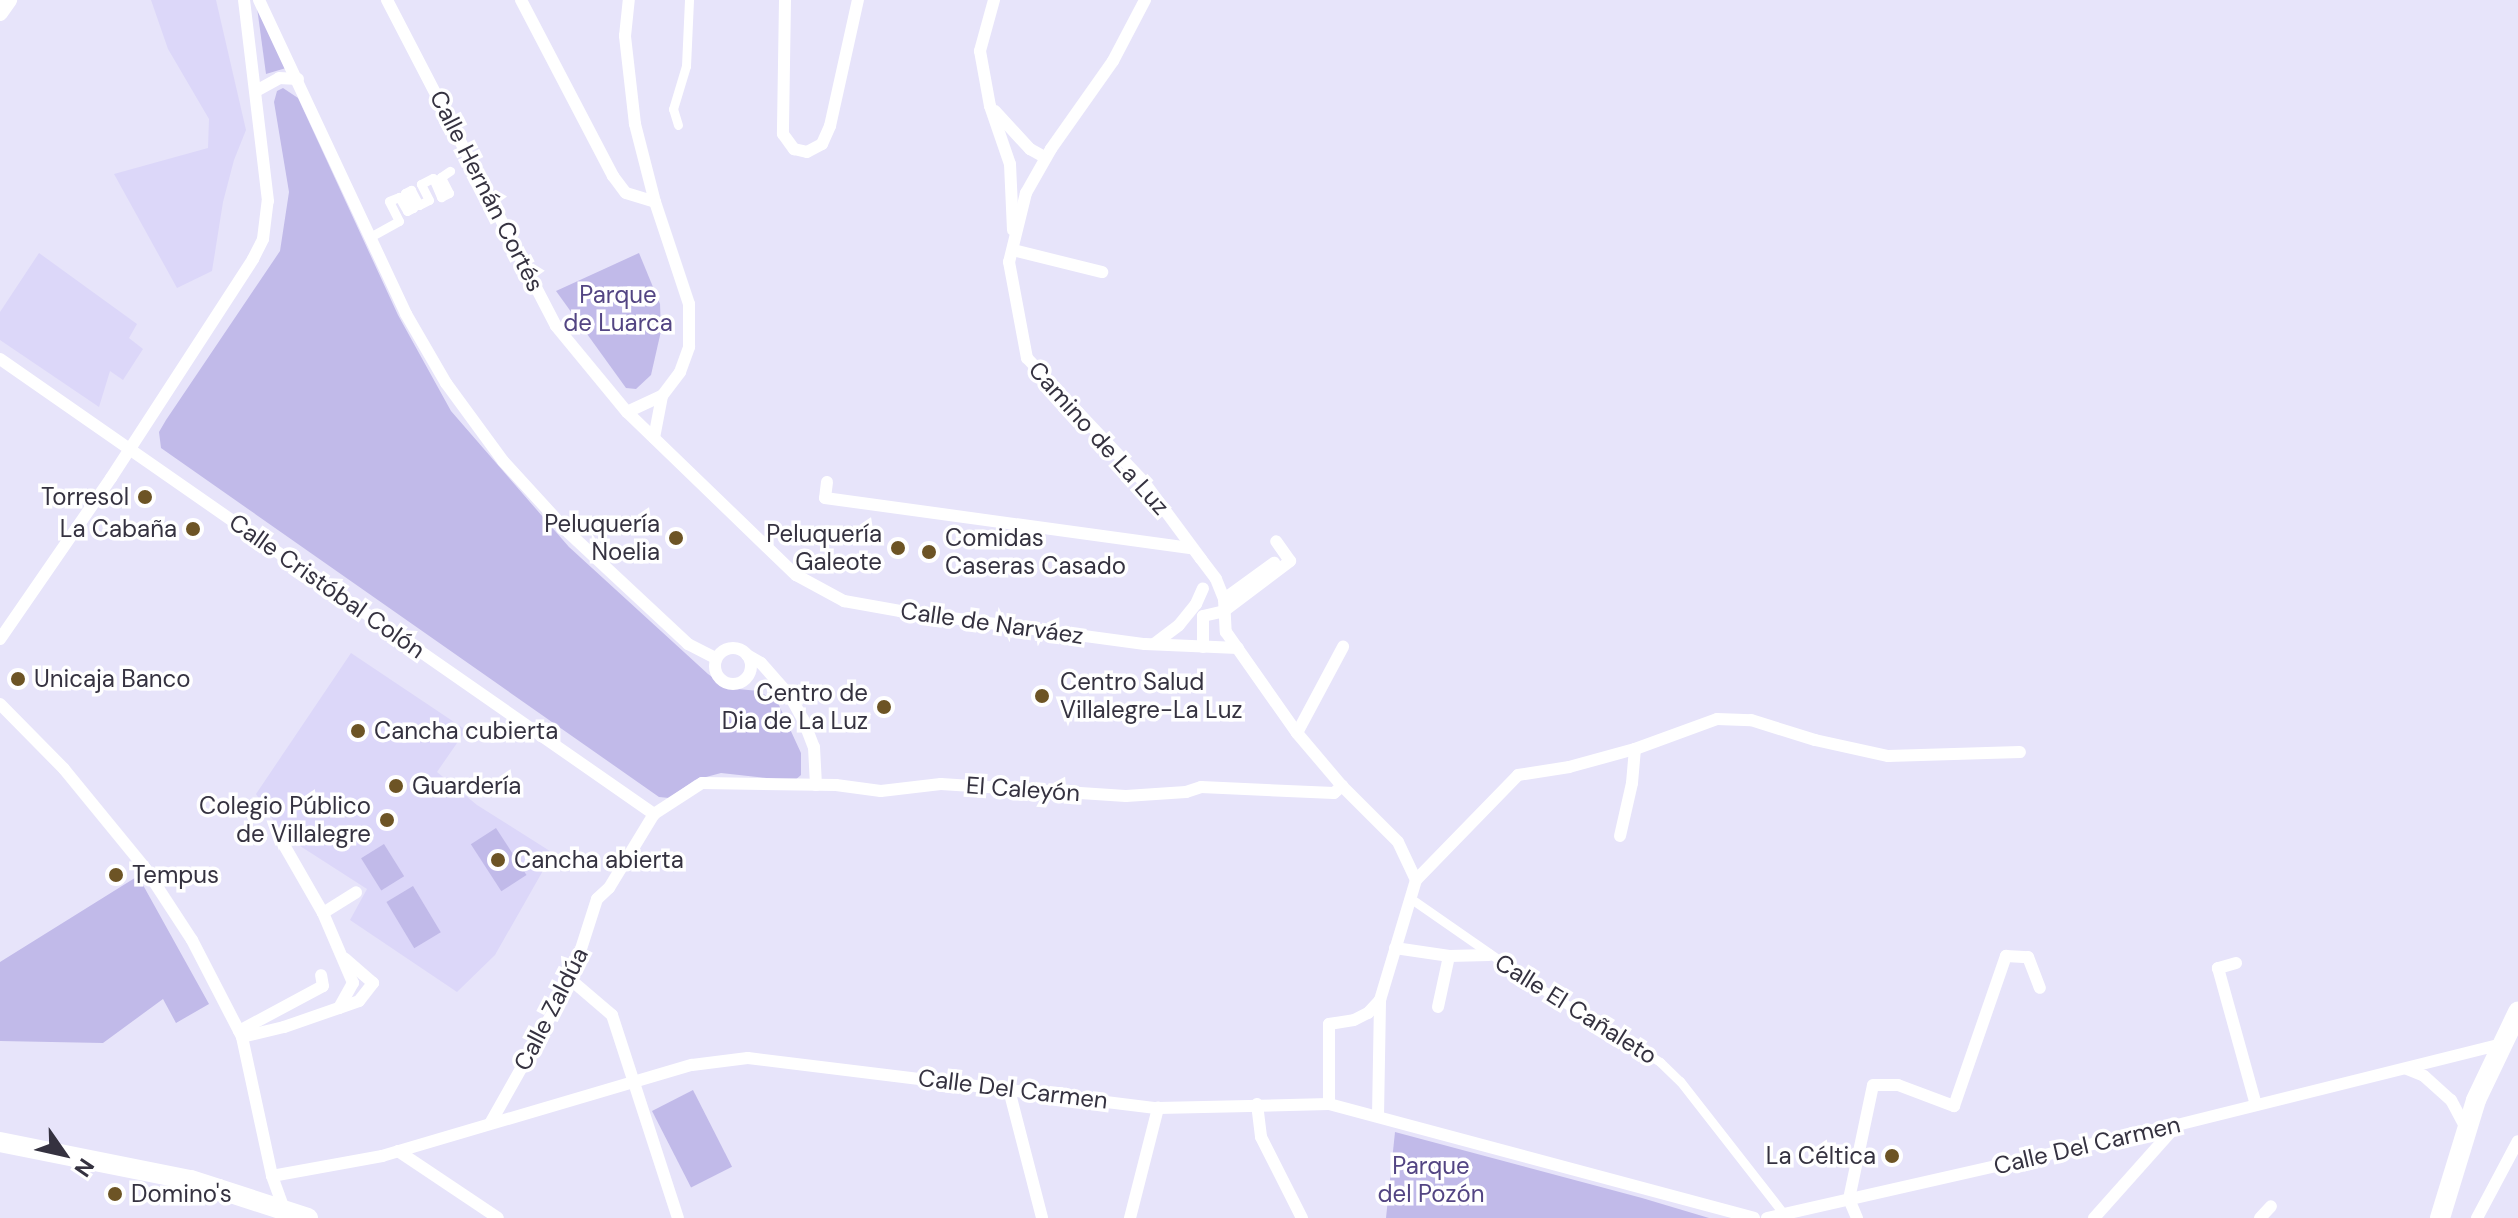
<!DOCTYPE html>
<html>
<head>
<meta charset="utf-8">
<style>
  body { margin:0 }
  #map { position:relative; width:2518px; height:1218px; overflow:hidden; background:#e7e4fa; font-family:"DM Sans",sans-serif }
  div>[style] { position:absolute }
  [style*='--x'] { left:calc(var(--x)*1px); top:calc(var(--y)*1px); width:calc(var(--w)*1px); rotate:calc(var(--a)*1deg) }
  .built>* { inset:0; background:#dcd7f9 }
  .green>* { inset:0; background:#c1bae9; transform-origin:0 0 }
  .pedestrian>* { height:9px; margin:-4.5px; padding:0 4.5px; transform-origin:4.5px; border-radius:4.5px; background:#fff }
  .minor>* { height:12px; margin:-6px; padding:0 6px; transform-origin:6px; border-radius:6px; background:#fff }
  .minor>.ring { margin:-6px; padding:0; box-sizing:content-box; background:none; border:12px solid #fff; border-radius:50% }
  .tertiary>* { height:16px; margin:-8px; padding:0 8px; transform-origin:8px; border-radius:8px; background:#fff }
  .primary>* { height:20px; margin:-10px; padding:0 10px; transform-origin:10px; border-radius:10px; background:#fff }
  .dots>* { width:22px; height:22px; translate:-50% -50%; box-sizing:border-box; border:4px solid #fff; border-radius:50% }
  span { translate:-50% -50%; white-space:nowrap; text-align:center; line-height:1.15; -webkit-text-stroke:7px #fff; paint-order:stroke }
  .street-label { font-size:24px; color:#353240 }
  .park-label { font-size:24px; color:#534583 }
  .poi-label { font-size:24px; color:#353240 }
  .right { translate:-100% -50%; text-align:right }
  .left { translate:0 -50%; text-align:left }
  .north { position:absolute; left:24px; top:1114px; width:80px; height:80px; -webkit-text-stroke:6px #fff; paint-order:stroke; rotate:124deg; font-size:22px; font-weight:700; line-height:32px; text-align:center; color:#353240 }
  .north::after { content:''; display:block; margin:auto; width:28px; height:36px; background:#353240; clip-path:polygon(50% 0,100% 100%,50% 72%,0 100%) }
</style>
</head>
<body>
<div id="map">
  <div class="built">
    <div style="clip-path:polygon(151px 0,216px 0,246px 130px,234px 160px,223px 202px,212px 271px,177px 288px,114px 174px,208px 148px,209px 119px,168px 49px)"></div>
    <div style="clip-path:polygon(39px 253px,137px 324px,129px 338px,143px 349px,123px 380px,110px 371px,99px 407px,0 340px,0 312px)"></div>
    <div style="clip-path:polygon(351px 653px,466px 730px,437px 772px,477px 805px,553px 853px,495px 955px,457px 992px,350px 920px,367px 889px,283px 835px,256px 794px)"></div>
  </div>
  <div class="green">
    <div style="clip-path:polygon(256px 0,286px 68px,266px 74px)"></div>
    <div style="clip-path:polygon(283px 88px,298px 98px,398px 315px,451px 411px,569px 547px,708px 674px,727px 688px,759px 691px,778px 703px,801px 753px,801px 775px,794px 781px,721px 773px,695px 780px,669px 798px,659px 797px,161px 448px,159px 432px,166px 420px,280px 251px,289px 192px,274px 102px,277px 91px)"></div>
    <div style="clip-path:polygon(639px 253px,660px 304px,661px 331px,651px 375px,636px 389px,626px 388px,556px 291px)"></div>
    <div style="left:496px;top:828px;width:56px;height:30px;rotate:57deg"></div>
    <div style="left:384px;top:844px;width:38px;height:27px;rotate:58deg"></div>
    <div style="clip-path:polygon(138px 876px,209px 1004px,176px 1023px,163px 999px,103px 1043px,0 1041px,0 962px)"></div>
    <div style="left:413px;top:886px;width:54px;height:31px;rotate:59deg"></div>
    <div style="left:693px;top:1090px;width:86px;height:46px;rotate:63deg"></div>
    <div style="clip-path:polygon(1395px 1132px,1642px 1198px,1709px 1218px,1386px 1218px)"></div>
  </div>
  <div class="pedestrian">
    <div style="--x:678;--y:125;--w:17;--a:-107"></div>
    <div style="--x:673;--y:109;--w:45;--a:-73.2"></div>
    <div style="--x:686;--y:66;--w:66;--a:-87.4"></div>
    <div style="--x:370;--y:237;--w:33;--a:-29"></div>
    <div style="--x:399;--y:221;--w:22;--a:-117"></div>
    <div style="--x:389;--y:201;--w:11;--a:-22"></div>
    <div style="--x:399;--y:197;--w:16;--a:60"></div>
    <div style="--x:407;--y:211;--w:7;--a:-27"></div>
    <div style="--x:413;--y:208;--w:17;--a:-118"></div>
    <div style="--x:405;--y:193;--w:7;--a:-27"></div>
    <div style="--x:411;--y:190;--w:17;--a:62"></div>
    <div style="--x:419;--y:205;--w:11;--a:-27"></div>
    <div style="--x:429;--y:200;--w:18;--a:-117"></div>
    <div style="--x:421;--y:184;--w:13;--a:-27"></div>
    <div style="--x:433;--y:178;--w:21;--a:67"></div>
    <div style="--x:441;--y:197;--w:9;--a:-27"></div>
    <div style="--x:449;--y:193;--w:18;--a:-117"></div>
    <div style="--x:441;--y:177;--w:11;--a:-34"></div>
    <div style="--x:1410;--y:898;--w:152;--a:34.8"></div>
    <div style="--x:1535;--y:985;--w:147;--a:31.6"></div>
    <div style="--x:1660;--y:1062;--w:28;--a:44"></div>
    <div style="--x:1680;--y:1081;--w:169;--a:52"></div>
  </div>
  <div class="minor">
    <div style="--x:259;--y:0;--w:347;--a:64.9"></div>
    <div style="--x:406;--y:314;--w:80;--a:59.9"></div>
    <div style="--x:446;--y:383;--w:97;--a:53.8"></div>
    <div style="--x:503;--y:461;--w:98;--a:47.5"></div>
    <div style="--x:569;--y:533;--w:163;--a:43"></div>
    <div style="--x:688;--y:644;--w:31;--a:27"></div>
    <div style="--x:387;--y:0;--w:367;--a:62.6"></div>
    <div style="--x:556;--y:326;--w:112;--a:50.5"></div>
    <div style="--x:627;--y:412;--w:235;--a:44"></div>
    <div style="--x:796;--y:575;--w:55;--a:28.4"></div>
    <div style="--x:844;--y:601;--w:57;--a:10.1"></div>
    <div style="--x:900;--y:611;--w:247;--a:7.7"></div>
    <div style="--x:1145;--y:644;--w:93;--a:2.5"></div>
    <div style="--x:521;--y:0;--w:199;--a:62.4"></div>
    <div style="--x:613;--y:176;--w:21;--a:53"></div>
    <div style="--x:626;--y:193;--w:30;--a:17"></div>
    <div style="--x:785;--y:0;--w:134;--a:90.9"></div>
    <div style="--x:783;--y:134;--w:19;--a:54"></div>
    <div style="--x:794;--y:149;--w:13;--a:13"></div>
    <div style="--x:807;--y:152;--w:17;--a:-28"></div>
    <div style="--x:822;--y:144;--w:20;--a:-66"></div>
    <div style="--x:830;--y:126;--w:129;--a:-77.5"></div>
    <div style="--x:994;--y:0;--w:53;--a:105.4"></div>
    <div style="--x:980;--y:51;--w:56;--a:79.7"></div>
    <div style="--x:990;--y:106;--w:61;--a:71"></div>
    <div style="--x:1010;--y:164;--w:66;--a:87.4"></div>
    <div style="--x:1145;--y:0;--w:69;--a:117.7"></div>
    <div style="--x:1113;--y:61;--w:108;--a:125.2"></div>
    <div style="--x:1051;--y:149;--w:51;--a:119.6"></div>
    <div style="--x:1026;--y:193;--w:71;--a:103.8"></div>
    <div style="--x:1009;--y:262;--w:98;--a:79.4"></div>
    <div style="--x:1027;--y:358;--w:170;--a:46.7"></div>
    <div style="--x:1144;--y:482;--w:96;--a:53.5"></div>
    <div style="--x:1201;--y:559;--w:25;--a:53"></div>
    <div style="--x:1216;--y:579;--w:22;--a:68"></div>
    <div style="--x:1224;--y:599;--w:33;--a:87"></div>
    <div style="--x:1226;--y:632;--w:123;--a:54.9"></div>
    <div style="--x:1297;--y:733;--w:70;--a:49.7"></div>
    <div style="--x:1342;--y:786;--w:79;--a:45"></div>
    <div style="--x:1398;--y:842;--w:42;--a:64.7"></div>
    <div style="--x:256;--y:91;--w:26;--a:-29"></div>
    <div style="--x:279;--y:78;--w:19;--a:3"></div>
    <div style="--x:995;--y:111;--w:52;--a:47.4"></div>
    <div style="--x:1030;--y:149;--w:18;--a:29"></div>
    <div style="--x:1013;--y:250;--w:92;--a:13.9"></div>
    <div style="--x:0;--y:359;--w:797;--a:34.83"></div>
    <div style="--x:627;--y:412;--w:38;--a:-25"></div>
    <div style="--x:662;--y:396;--w:30;--a:-53"></div>
    <div style="--x:680;--y:372;--w:27;--a:-70"></div>
    <div style="--x:689;--y:347;--w:43;--a:-90"></div>
    <div style="--x:689;--y:304;--w:108;--a:-108.4"></div>
    <div style="--x:655;--y:202;--w:81;--a:-104.4"></div>
    <div style="--x:635;--y:124;--w:89;--a:-96.5"></div>
    <div style="--x:625;--y:36;--w:36;--a:-84"></div>
    <div style="--x:654;--y:438;--w:43;--a:-79.2"></div>
    <div style="--x:827;--y:482;--w:16;--a:97"></div>
    <div style="--x:825;--y:498;--w:370;--a:7.8"></div>
    <div style="--x:1224;--y:599;--w:62;--a:-35.8"></div>
    <div style="--x:0;--y:639;--w:196;--a:-55.4"></div>
    <div style="--x:111;--y:478;--w:261;--a:-57"></div>
    <div style="--x:253;--y:259;--w:22;--a:-63"></div>
    <div style="--x:263;--y:239;--w:38;--a:-83"></div>
    <div style="--x:268;--y:201;--w:202;--a:-96.8"></div>
    <div style="--x:1154;--y:644;--w:31;--a:-37"></div>
    <div style="--x:1179;--y:625;--w:27;--a:-51"></div>
    <div style="--x:1196;--y:604;--w:17;--a:-66"></div>
    <div style="--x:1203;--y:647;--w:31;--a:-90"></div>
    <div style="--x:1203;--y:616;--w:22;--a:-13"></div>
    <div style="--x:1224;--y:611;--w:83;--a:-37.1"></div>
    <div style="--x:1290;--y:561;--w:24;--a:-125"></div>
    <div class="ring" style="left:715px;top:648px;width:24px;height:24px"></div>
    <div style="--x:747;--y:655;--w:16;--a:30"></div>
    <div style="--x:761;--y:663;--w:44;--a:48.7"></div>
    <div style="--x:790;--y:696;--w:26;--a:61"></div>
    <div style="--x:803;--y:719;--w:30;--a:69"></div>
    <div style="--x:814;--y:747;--w:38;--a:87"></div>
    <div style="--x:0;--y:704;--w:91;--a:45.4"></div>
    <div style="--x:64;--y:769;--w:128;--a:50.7"></div>
    <div style="--x:145;--y:868;--w:86;--a:56.9"></div>
    <div style="--x:192;--y:940;--w:109;--a:62.7"></div>
    <div style="--x:242;--y:1037;--w:142;--a:77.8"></div>
    <div style="--x:272;--y:1176;--w:33;--a:70"></div>
    <div style="--x:283;--y:1207;--w:7;--a:98"></div>
    <div style="--x:1297;--y:733;--w:98;--a:-61.9"></div>
    <div style="--x:1620;--y:836;--w:54;--a:-77.2"></div>
    <div style="--x:1632;--y:783;--w:34;--a:-85"></div>
    <div style="--x:323;--y:913;--w:39;--a:-32"></div>
    <div style="--x:1395;--y:948;--w:55;--a:8.4"></div>
    <div style="--x:1449;--y:956;--w:40;--a:-1.4"></div>
    <div style="--x:2236;--y:963;--w:19;--a:164"></div>
    <div style="--x:2218;--y:968;--w:142;--a:74.5"></div>
    <div style="--x:571;--y:980;--w:54;--a:40.5"></div>
    <div style="--x:612;--y:1015;--w:213;--a:72"></div>
    <div style="--x:1438;--y:1007;--w:52;--a:-77.8"></div>
    <div style="--x:339;--y:1008;--w:21;--a:-19"></div>
    <div style="--x:359;--y:1001;--w:23;--a:-52"></div>
    <div style="--x:373;--y:983;--w:37;--a:-139"></div>
    <div style="--x:239;--y:1031;--w:95;--a:-28.2"></div>
    <div style="--x:323;--y:986;--w:11;--a:-100"></div>
    <div style="--x:242;--y:1037;--w:43;--a:-13.4"></div>
    <div style="--x:284;--y:1027;--w:58;--a:-19.1"></div>
    <div style="--x:339;--y:1008;--w:29;--a:-61"></div>
    <div style="--x:353;--y:983;--w:76;--a:-113.2"></div>
    <div style="--x:323;--y:913;--w:76;--a:-119.9"></div>
    <div style="--x:2407;--y:1069;--w:18;--a:22"></div>
    <div style="--x:2424;--y:1076;--w:36;--a:42"></div>
    <div style="--x:2451;--y:1100;--w:32;--a:62"></div>
    <div style="--x:1009;--y:1090;--w:132;--a:75.5"></div>
    <div style="--x:1257;--y:1104;--w:33;--a:83"></div>
    <div style="--x:1261;--y:1137;--w:91;--a:63.2"></div>
    <div style="--x:1329;--y:1104;--w:80;--a:-90"></div>
    <div style="--x:1329;--y:1024;--w:25;--a:-9"></div>
    <div style="--x:1354;--y:1020;--w:16;--a:-27"></div>
    <div style="--x:1368;--y:1013;--w:18;--a:-47"></div>
    <div style="--x:1378;--y:1116;--w:116;--a:-89"></div>
    <div style="--x:1380;--y:1000;--w:125;--a:-73.3"></div>
    <div style="--x:1416;--y:880;--w:146;--a:-45.8"></div>
    <div style="--x:1518;--y:775;--w:52;--a:-8.9"></div>
    <div style="--x:1569;--y:767;--w:68;--a:-15.3"></div>
    <div style="--x:1635;--y:749;--w:87;--a:-20.1"></div>
    <div style="--x:1717;--y:719;--w:34;--a:2"></div>
    <div style="--x:1751;--y:720;--w:67;--a:17.4"></div>
    <div style="--x:1815;--y:740;--w:75;--a:12.4"></div>
    <div style="--x:1888;--y:756;--w:132;--a:-1.7"></div>
    <div style="--x:491;--y:1122;--w:163;--a:-60.6"></div>
    <div style="--x:571;--y:980;--w:85;--a:-72.2"></div>
    <div style="--x:597;--y:899;--w:16;--a:-43"></div>
    <div style="--x:609;--y:888;--w:87;--a:-58.7"></div>
    <div style="--x:654;--y:814;--w:57;--a:-32.9"></div>
    <div style="--x:702;--y:783;--w:134;--a:0.9"></div>
    <div style="--x:836;--y:785;--w:45;--a:7.6"></div>
    <div style="--x:881;--y:791;--w:60;--a:-6.7"></div>
    <div style="--x:941;--y:784;--w:185;--a:3.7"></div>
    <div style="--x:1126;--y:796;--w:60;--a:-3.8"></div>
    <div style="--x:1186;--y:792;--w:16;--a:-18"></div>
    <div style="--x:1201;--y:787;--w:133;--a:2.6"></div>
    <div style="--x:1334;--y:793;--w:11;--a:-41"></div>
    <div style="--x:398;--y:1151;--w:120;--a:33.8"></div>
    <div style="--x:272;--y:1176;--w:112;--a:-10.3"></div>
    <div style="--x:382;--y:1156;--w:323;--a:-16.4"></div>
    <div style="--x:692;--y:1065;--w:56;--a:-7.1"></div>
    <div style="--x:748;--y:1058;--w:413;--a:7"></div>
    <div style="--x:1158;--y:1108;--w:171;--a:-1.3"></div>
    <div style="--x:1329;--y:1104;--w:440;--a:15"></div>
    <div style="--x:1130;--y:1218;--w:114;--a:-75.7"></div>
    <div style="--x:1767;--y:1218;--w:420;--a:-12.8"></div>
    <div style="--x:2177;--y:1125;--w:334;--a:-14"></div>
    <div style="--x:1857;--y:1218;--w:21;--a:-113"></div>
    <div style="--x:1849;--y:1199;--w:116;--a:-78.1"></div>
    <div style="--x:1873;--y:1085;--w:25;--a:0"></div>
    <div style="--x:1898;--y:1085;--w:60;--a:20.6"></div>
    <div style="--x:1954;--y:1106;--w:159;--a:-70.9"></div>
    <div style="--x:2006;--y:956;--w:22;--a:3"></div>
    <div style="--x:2028;--y:957;--w:33;--a:69"></div>
    <div style="--x:2094;--y:1218;--w:125;--a:-48.3"></div>
    <div style="--x:2260;--y:1218;--w:16;--a:-47"></div>
    <div style="--x:2477;--y:1218;--w:87;--a:-62"></div>
  </div>
  <div class="tertiary">
    <div style="--x:0;--y:13;--w:16;--a:-55"></div>
  </div>
  <div class="primary">
    <div style="--x:0;--y:1142;--w:195;--a:11.3"></div>
    <div style="--x:191;--y:1180;--w:123;--a:18"></div>
    <div style="--x:2440;--y:1218;--w:123;--a:-73"></div>
    <div style="--x:2476;--y:1100;--w:98;--a:-64.5"></div>
  </div>
  <div class="dots">
    <div style="left:145px;top:497px;background:#6d5425"></div>
    <div style="left:193px;top:529px;background:#6d5425"></div>
    <div style="left:676px;top:538px;background:#6d5425"></div>
    <div style="left:898px;top:548px;background:#6d5425"></div>
    <div style="left:929px;top:552px;background:#6d5425"></div>
    <div style="left:18px;top:679px;background:#6d5425"></div>
    <div style="left:1042px;top:696px;background:#6d5425"></div>
    <div style="left:884px;top:707px;background:#6d5425"></div>
    <div style="left:358px;top:731px;background:#6d5425"></div>
    <div style="left:396px;top:786px;background:#6d5425"></div>
    <div style="left:387px;top:820px;background:#6d5425"></div>
    <div style="left:498px;top:860px;background:#6d5425"></div>
    <div style="left:116px;top:875px;background:#6d5425"></div>
    <div style="left:1892px;top:1156px;background:#6d5425"></div>
    <div style="left:115px;top:1194px;background:#6d5425"></div>
  </div>
  <div class="street-label">
    <span style="left:487px;top:191px;rotate:63deg">Calle Hernán Cortés</span>
    <span style="left:1099px;top:438px;rotate:48deg">Camino de La Luz</span>
    <span style="left:327px;top:586px;rotate:35deg">Calle Cristóbal Colón</span>
    <span style="left:992px;top:623px;rotate:8deg">Calle de Narváez</span>
    <span style="left:1023px;top:789px;rotate:4deg">El Caleyón</span>
    <span style="left:551px;top:1009px;rotate:-63deg">Calle Zaldúa</span>
    <span style="left:1576px;top:1009px;rotate:32deg">Calle El Cañaleto</span>
    <span style="left:1013px;top:1089px;rotate:7deg">Calle Del Carmen</span>
    <span style="left:2087px;top:1145px;rotate:-13deg">Calle Del Carmen</span>
  </div>
  <div class="park-label">
    <span style="left:618px;top:309px">Parque<br>de Luarca</span>
    <span style="left:1431px;top:1180px">Parque<br>del Pozón</span>
  </div>
  <div class="poi-label">
    <span class="right" style="left:129px;top:497px">Torresol</span>
    <span class="right" style="left:660px;top:538px">Peluquería<br>Noelia</span>
    <span class="right" style="left:177px;top:529px">La Cabaña</span>
    <span class="right" style="left:882px;top:548px">Peluquería<br>Galeote</span>
    <span class="left" style="left:945px;top:552px">Comidas<br>Caseras Casado</span>
    <span class="left" style="left:34px;top:679px">Unicaja Banco</span>
    <span class="left" style="left:1060px;top:696px">Centro Salud<br>Villalegre-La Luz</span>
    <span class="right" style="left:868px;top:707px">Centro de<br>Dia de La Luz</span>
    <span class="left" style="left:374px;top:731px">Cancha cubierta</span>
    <span class="left" style="left:412px;top:786px">Guardería</span>
    <span class="right" style="left:371px;top:820px">Colegio Público<br>de Villalegre</span>
    <span class="left" style="left:514px;top:860px">Cancha abierta</span>
    <span class="left" style="left:132px;top:875px">Tempus</span>
    <span class="right" style="left:1876px;top:1156px">La Céltica</span>
    <span class="left" style="left:131px;top:1194px">Domino's</span>
  </div>
  <div class="north">N</div>
</div>
</body>
</html>
